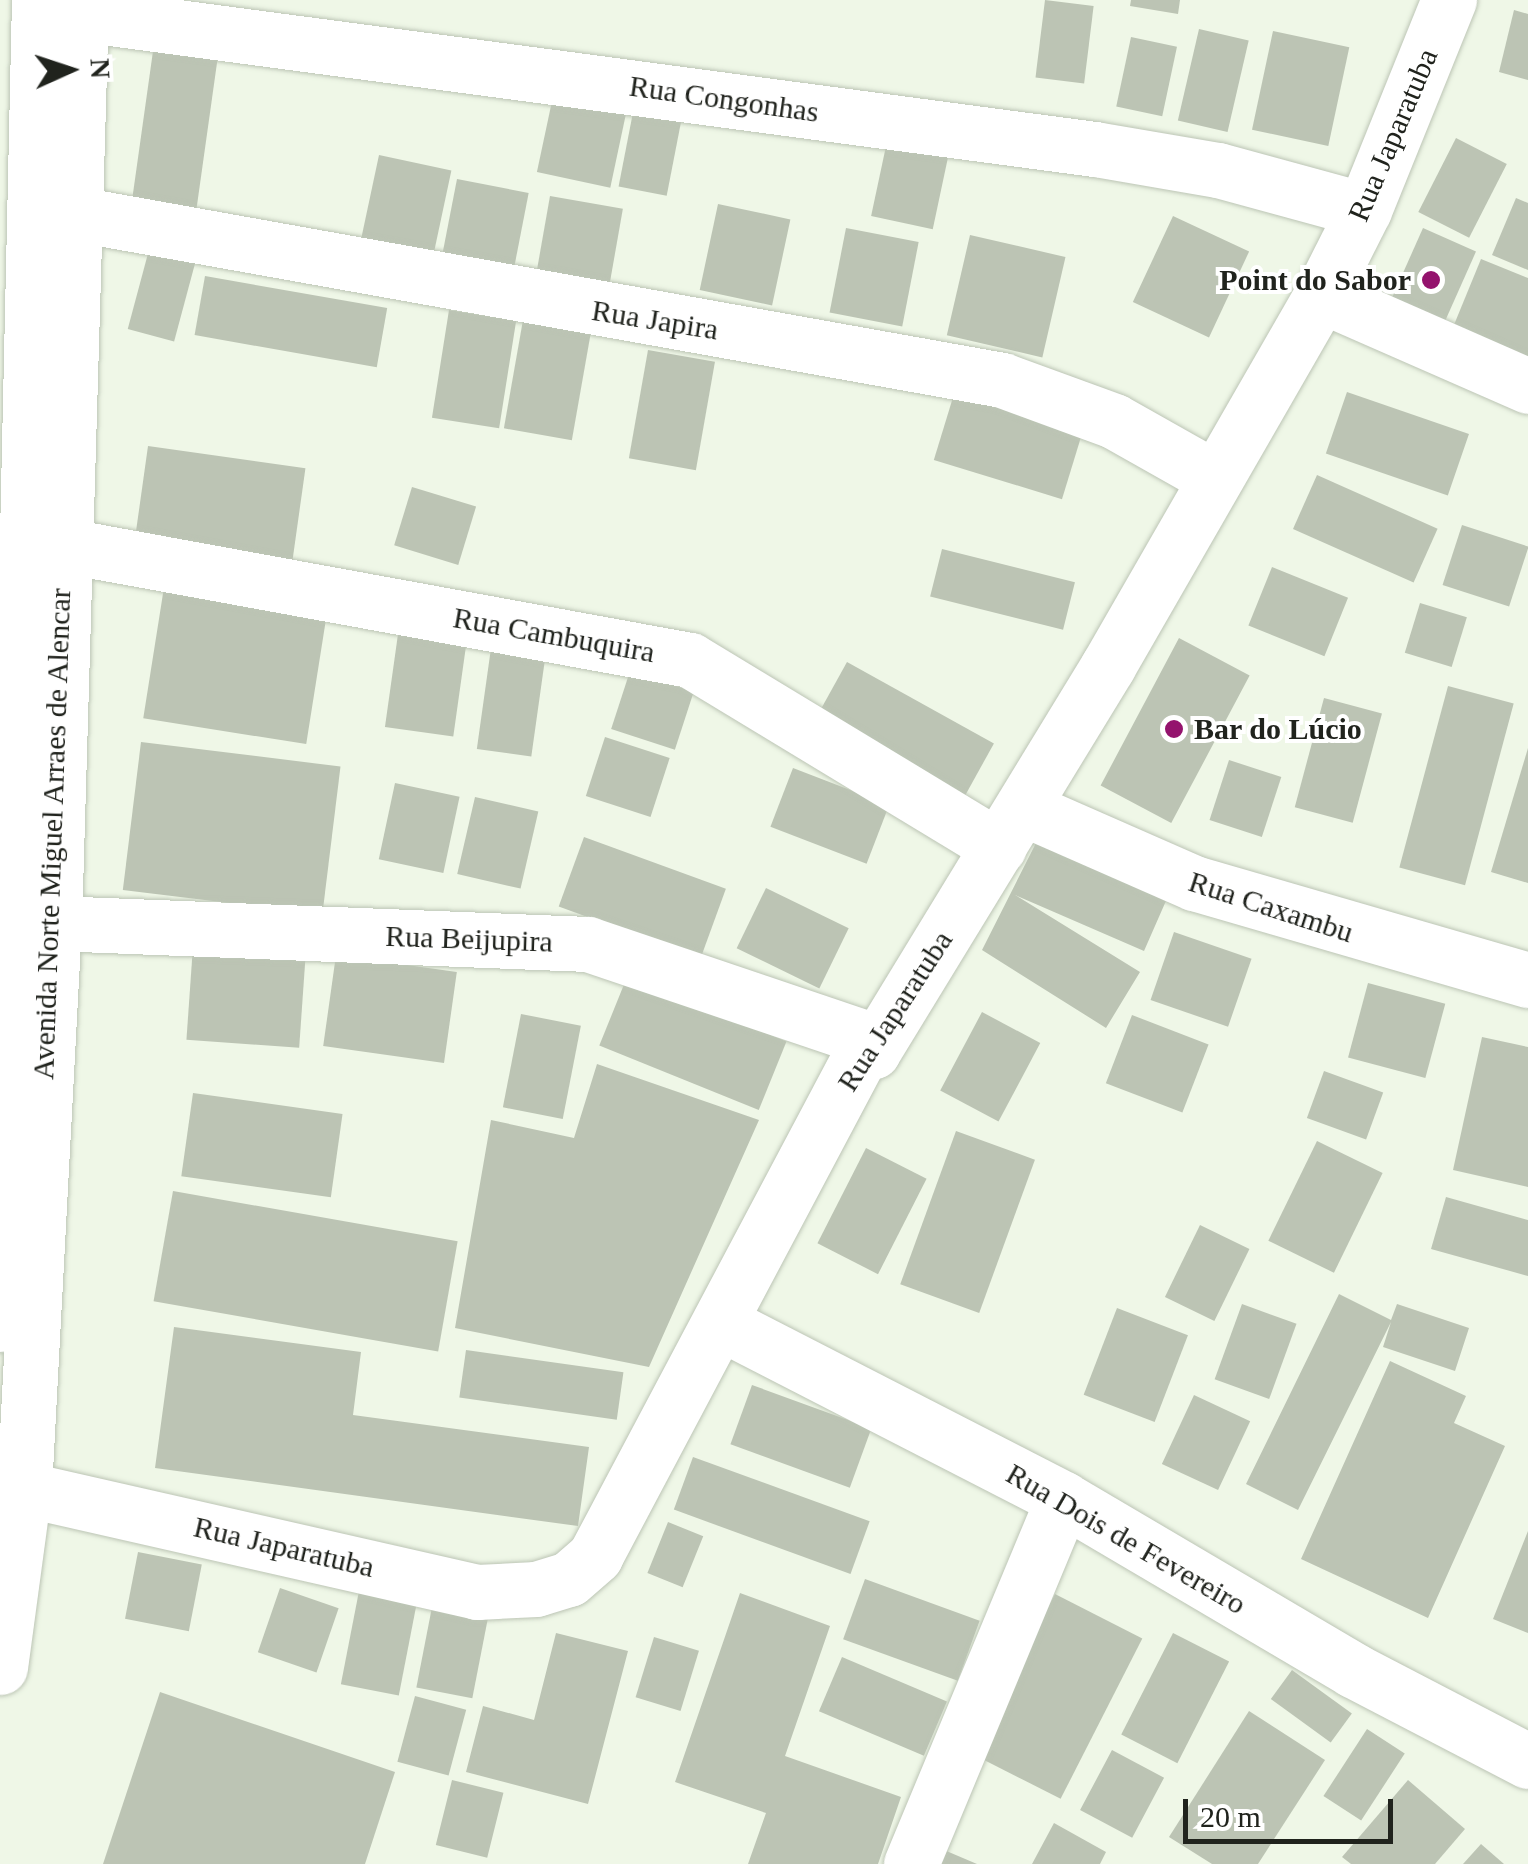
<!DOCTYPE html>
<html>
<head>
<meta charset="utf-8">
<style>
  body { margin:0 }
  #map { position:relative; width:1528px; height:1864px; overflow:hidden; background:#eff7e7; font-family:Georgia,serif }
  div>[style] { position:absolute }
  [style*='--x'] { left:calc(var(--x)*1px); top:calc(var(--y)*1px); width:calc(var(--w)*1px); rotate:calc(var(--a)*1deg) }
  .building>* { inset:0; background:#bcc4b4; transform-origin:0 0 }
  .roads { filter:drop-shadow(0 0 2px #bcc5b5) drop-shadow(0 0 2px #bcc5b5) }
  .minor>* { height:55px; margin:-27.5px; padding:0 27.5px; transform-origin:27.5px; border-radius:27.5px; background:#fff }
  .major>* { height:55px; margin:-27.5px; padding:0 27.5px; transform-origin:27.5px; border-radius:27.5px; background:#fff }
  .dots>* { width:28px; height:28px; translate:-50% -50%; box-sizing:border-box; border:5px solid #fff; border-radius:50% }
  span { translate:-50% -50%; white-space:nowrap; text-align:center; line-height:1.15; -webkit-text-stroke:8px #fff; paint-order:stroke }
  .street-label { font-size:30px; color:#20231d }
  .poi-label { font-size:30px; color:#20231d; font-weight:700 }
  .right { translate:-100% -50%; text-align:right }
  .left { translate:0 -50%; text-align:left }
  .north { position:absolute; left:20px; top:20px; width:100px; height:100px; -webkit-text-stroke:8px #fff; paint-order:stroke; rotate:87deg; font-size:28px; font-weight:700; line-height:40px; text-align:center; color:#20231d }
  .north::after { content:''; display:block; margin:auto; width:35px; height:45px; background:#20231d; clip-path:polygon(50% 0,100% 100%,50% 72%,0 100%) }
  .scale { position:absolute; left:1183px; top:1799px; width:210px; height:45px; box-sizing:border-box; border:5px solid #20231d; border-top:0; padding-left:12px; font-size:30px; line-height:35px; white-space:nowrap; color:#20231d; -webkit-text-stroke:8px #fff; paint-order:stroke }
</style>
</head>
<body>
<div id="map">
  <div class="building">
    <div style="left:1045px;top:0;width:49px;height:78px;rotate:7deg"></div>
    <div style="clip-path:polygon(1131px 0,1180px 0,1178px 14px,1130px 6px)"></div>
    <div style="clip-path:polygon(1514px 10px,1528px 14px,1528px 80px,1499px 72px)"></div>
    <div style="left:1199px;top:29px;width:51px;height:94px;rotate:13deg"></div>
    <div style="left:1273px;top:31px;width:78px;height:101px;rotate:12deg"></div>
    <div style="left:155px;top:37px;width:65px;height:167px;rotate:8deg"></div>
    <div style="left:1131px;top:37px;width:47px;height:71px;rotate:12deg"></div>
    <div style="left:555px;top:87px;width:75px;height:87px;rotate:12deg"></div>
    <div style="left:635px;top:102px;width:49px;height:86px;rotate:11deg"></div>
    <div style="left:889px;top:132px;width:63px;height:86px;rotate:12deg"></div>
    <div style="left:1456px;top:138px;width:57px;height:83px;rotate:27deg"></div>
    <div style="left:379px;top:155px;width:74px;height:87px;rotate:12deg"></div>
    <div style="left:457px;top:179px;width:73px;height:87px;rotate:11deg"></div>
    <div style="left:550px;top:196px;width:74px;height:86px;rotate:10deg"></div>
    <div style="clip-path:polygon(1516px 198px,1528px 203px,1528px 270px,1492px 255px)"></div>
    <div style="left:718px;top:204px;width:74px;height:88px;rotate:12deg"></div>
    <div style="left:1173px;top:216px;width:84px;height:95px;rotate:25deg"></div>
    <div style="left:846px;top:228px;width:74px;height:86px;rotate:11deg"></div>
    <div style="left:1423px;top:228px;width:58px;height:88px;rotate:24deg"></div>
    <div style="left:970px;top:235px;width:98px;height:103px;rotate:13deg"></div>
    <div style="left:150px;top:246px;width:48px;height:86px;rotate:15deg"></div>
    <div style="clip-path:polygon(1481px 259px,1528px 278px,1528px 369px,1449px 337px)"></div>
    <div style="left:205px;top:276px;width:185px;height:60px;rotate:10deg"></div>
    <div style="left:449px;top:310px;width:68px;height:109px;rotate:9deg"></div>
    <div style="left:523px;top:320px;width:69px;height:110px;rotate:10deg"></div>
    <div style="left:648px;top:350px;width:68px;height:110px;rotate:10deg"></div>
    <div style="left:1347px;top:392px;width:129px;height:65px;rotate:19deg"></div>
    <div style="left:954px;top:394px;width:134px;height:69px;rotate:17deg"></div>
    <div style="left:148px;top:446px;width:159px;height:94px;rotate:8deg"></div>
    <div style="left:1317px;top:475px;width:132px;height:59px;rotate:24deg"></div>
    <div style="left:412px;top:487px;width:67px;height:61px;rotate:17deg"></div>
    <div style="left:1462px;top:525px;width:70px;height:63px;rotate:18deg"></div>
    <div style="left:942px;top:549px;width:137px;height:49px;rotate:14deg"></div>
    <div style="left:1272px;top:567px;width:82px;height:63px;rotate:22deg"></div>
    <div style="left:165px;top:581px;width:165px;height:139px;rotate:9deg"></div>
    <div style="left:1420px;top:603px;width:49px;height:52px;rotate:17deg"></div>
    <div style="left:399px;top:627px;width:69px;height:101px;rotate:8deg"></div>
    <div style="left:1179px;top:638px;width:80px;height:167px;rotate:28deg"></div>
    <div style="left:492px;top:641px;width:55px;height:109px;rotate:8deg"></div>
    <div style="left:847px;top:662px;width:168px;height:64px;rotate:29deg"></div>
    <div style="left:630px;top:671px;width:67px;height:61px;rotate:18deg"></div>
    <div style="left:1448px;top:686px;width:68px;height:188px;rotate:15deg"></div>
    <div style="left:1324px;top:698px;width:60px;height:113px;rotate:15deg"></div>
    <div style="left:605px;top:737px;width:68px;height:62px;rotate:18deg"></div>
    <div style="left:141px;top:742px;width:201px;height:149px;rotate:7deg"></div>
    <div style="clip-path:polygon(1528px 748px,1528px 883px,1491px 872px)"></div>
    <div style="left:1229px;top:760px;width:55px;height:63px;rotate:18deg"></div>
    <div style="left:793px;top:768px;width:103px;height:63px;rotate:21deg"></div>
    <div style="left:395px;top:783px;width:66px;height:78px;rotate:12deg"></div>
    <div style="left:475px;top:797px;width:65px;height:79px;rotate:13deg"></div>
    <div style="left:584px;top:837px;width:151px;height:74px;rotate:20deg"></div>
    <div style="clip-path:polygon(1039px 837px,1169px 894px,1144px 951px,1015px 895px,1140px 972px,1106px 1028px,982px 950px)"></div>
    <div style="left:766px;top:888px;width:92px;height:67px;rotate:26deg"></div>
    <div style="left:1174px;top:932px;width:82px;height:72px;rotate:19deg"></div>
    <div style="left:193px;top:946px;width:113px;height:94px;rotate:4deg"></div>
    <div style="left:336px;top:955px;width:122px;height:92px;rotate:8deg"></div>
    <div style="left:627px;top:977px;width:172px;height:74px;rotate:22deg"></div>
    <div style="left:1368px;top:983px;width:80px;height:77px;rotate:15deg"></div>
    <div style="left:982px;top:1012px;width:66px;height:89px;rotate:28deg"></div>
    <div style="left:521px;top:1014px;width:61px;height:95px;rotate:11deg"></div>
    <div style="left:1132px;top:1015px;width:82px;height:73px;rotate:21deg"></div>
    <div style="clip-path:polygon(1482px 1037px,1528px 1047px,1528px 1187px,1453px 1170px)"></div>
    <div style="clip-path:polygon(597px 1064px,759px 1120px,649px 1367px,455px 1328px,491px 1120px,574px 1138px)"></div>
    <div style="left:1324px;top:1071px;width:63px;height:50px;rotate:20deg"></div>
    <div style="left:193px;top:1093px;width:151px;height:84px;rotate:8deg"></div>
    <div style="left:956px;top:1131px;width:84px;height:163px;rotate:20deg"></div>
    <div style="left:1317px;top:1141px;width:73px;height:111px;rotate:26deg"></div>
    <div style="left:866px;top:1148px;width:68px;height:107px;rotate:27deg"></div>
    <div style="left:173px;top:1191px;width:289px;height:112px;rotate:10deg"></div>
    <div style="clip-path:polygon(1446px 1197px,1528px 1220px,1528px 1276px,1431px 1249px)"></div>
    <div style="left:1200px;top:1225px;width:55px;height:80px;rotate:26deg"></div>
    <div style="clip-path:polygon(1339px 1294px,1391px 1320px,1397px 1304px,1469px 1328px,1455px 1371px,1383px 1347px,1391px 1322px,1298px 1510px,1246px 1484px)"></div>
    <div style="left:1242px;top:1304px;width:58px;height:80px;rotate:20deg"></div>
    <div style="left:1117px;top:1308px;width:76px;height:93px;rotate:21deg"></div>
    <div style="clip-path:polygon(174px 1327px,361px 1352px,353px 1415px,589px 1447px,578px 1526px,155px 1468px)"></div>
    <div style="left:466px;top:1350px;width:159px;height:48px;rotate:8deg"></div>
    <div style="clip-path:polygon(1390px 1361px,1466px 1396px,1454px 1423px,1505px 1446px,1428px 1618px,1301px 1559px)"></div>
    <div style="left:752px;top:1385px;width:127px;height:63px;rotate:20deg"></div>
    <div style="left:1194px;top:1395px;width:62px;height:76px;rotate:25deg"></div>
    <div style="left:693px;top:1457px;width:188px;height:56px;rotate:20deg"></div>
    <div style="left:668px;top:1522px;width:38px;height:55px;rotate:22deg"></div>
    <div style="clip-path:polygon(1528px 1531px,1528px 1633px,1493px 1619px)"></div>
    <div style="left:138px;top:1552px;width:65px;height:68px;rotate:11deg"></div>
    <div style="left:865px;top:1579px;width:122px;height:64px;rotate:20deg"></div>
    <div style="left:280px;top:1588px;width:62px;height:68px;rotate:19deg"></div>
    <div style="left:359px;top:1591px;width:59px;height:95px;rotate:11deg"></div>
    <div style="clip-path:polygon(740px 1593px,830px 1626px,785px 1756px,901px 1797px,878px 1864px,748px 1864px,766px 1813px,675px 1782px)"></div>
    <div style="left:1055px;top:1594px;width:98px;height:180px;rotate:27deg"></div>
    <div style="left:432px;top:1607px;width:57px;height:82px;rotate:11deg"></div>
    <div style="clip-path:polygon(556px 1633px,628px 1651px,588px 1804px,466px 1772px,483px 1706px,534px 1720px)"></div>
    <div style="left:1173px;top:1633px;width:63px;height:114px;rotate:27deg"></div>
    <div style="left:654px;top:1637px;width:47px;height:63px;rotate:17deg"></div>
    <div style="left:842px;top:1657px;width:114px;height:59px;rotate:23deg"></div>
    <div style="left:1292px;top:1670px;width:74px;height:36px;rotate:36deg"></div>
    <div style="clip-path:polygon(160px 1692px,395px 1772px,365px 1864px,103px 1864px)"></div>
    <div style="left:415px;top:1696px;width:53px;height:68px;rotate:15deg"></div>
    <div style="clip-path:polygon(1249px 1711px,1325px 1760px,1258px 1864px,1212px 1864px,1169px 1837px)"></div>
    <div style="left:1367px;top:1729px;width:45px;height:80px;rotate:33deg"></div>
    <div style="left:1112px;top:1750px;width:59px;height:68px;rotate:28deg"></div>
    <div style="left:452px;top:1780px;width:53px;height:67px;rotate:14deg"></div>
    <div style="clip-path:polygon(1408px 1780px,1465px 1829px,1435px 1864px,1351px 1864px,1342px 1857px)"></div>
    <div style="clip-path:polygon(1054px 1823px,1106px 1852px,1100px 1864px,1032px 1864px)"></div>
    <div style="clip-path:polygon(1481px 1844px,1504px 1864px,1463px 1864px)"></div>
    <div style="clip-path:polygon(937px 1847px,977px 1864px,930px 1864px)"></div>
  </div>
  <div class="roads">
    <div class="minor">
      <div style="--x:80;--y:14;--w:1024;--a:7.58"></div>
      <div style="--x:1095;--y:149;--w:125;--a:9.7"></div>
      <div style="--x:1218;--y:170;--w:151;--a:15.3"></div>
      <div style="--x:77;--y:214;--w:940;--a:10.17"></div>
      <div style="--x:1002;--y:380;--w:119;--a:20.1"></div>
      <div style="--x:1114;--y:421;--w:116;--a:29.4"></div>
      <div style="--x:1321;--y:295;--w:226;--a:23.7"></div>
      <div style="--x:62;--y:545;--w:638;--a:10.38"></div>
      <div style="--x:690;--y:660;--w:361;--a:31.2"></div>
      <div style="--x:1023;--y:808;--w:187;--a:23.7"></div>
      <div style="--x:1194;--y:883;--w:348;--a:16.2"></div>
      <div style="--x:54;--y:923;--w:534;--a:2.25"></div>
      <div style="--x:588;--y:944;--w:297;--a:18.7"></div>
      <div style="--x:721;--y:1323;--w:385;--a:27.2"></div>
      <div style="--x:1063;--y:1499;--w:337;--a:30.5"></div>
      <div style="--x:1353;--y:1670;--w:197;--a:27.5"></div>
      <div style="--x:0;--y:1324;--w:430;--a:-87.5"></div>
      <div style="--x:19;--y:894;--w:894;--a:-88.72"></div>
      <div style="--x:24;--y:1489;--w:465;--a:12.8"></div>
      <div style="--x:477;--y:1592;--w:59;--a:-2.9"></div>
      <div style="--x:536;--y:1589;--w:34;--a:-17"></div>
      <div style="--x:569;--y:1579;--w:35;--a:-41"></div>
      <div style="--x:595;--y:1556;--w:585;--a:-62.08"></div>
      <div style="--x:869;--y:1039;--w:13;--a:72"></div>
      <div style="--x:873;--y:1051;--w:451;--a:-58.6"></div>
      <div style="--x:1108;--y:666;--w:428;--a:-60.1"></div>
      <div style="--x:1321;--y:295;--w:95;--a:-63.2"></div>
      <div style="--x:1364;--y:210;--w:227;--a:-68"></div>
      <div style="--x:911;--y:1864;--w:395;--a:-67.4"></div>
    </div>
    <div class="major">
      <div style="--x:0;--y:1667;--w:180;--a:-82.3"></div>
      <div style="--x:24;--y:1489;--w:567;--a:-86.97"></div>
      <div style="--x:54;--y:923;--w:923;--a:-88.32"></div>
    </div>
  </div>
  <div class="dots">
    <div style="left:1431px;top:280px;background:#94136d"></div>
    <div style="left:1174px;top:729px;background:#94136d"></div>
  </div>
  <div class="street-label">
    <span style="left:724px;top:99px;rotate:8deg">Rua Congonhas</span>
    <span style="left:1393px;top:135px;rotate:-67deg">Rua Japaratuba</span>
    <span style="left:655px;top:320px;rotate:9deg">Rua Japira</span>
    <span style="left:554px;top:635px;rotate:10deg">Rua Cambuquira</span>
    <span style="left:52px;top:834px;rotate:-88deg">Avenida Norte Miguel Arraes de Alencar</span>
    <span style="left:1271px;top:907px;rotate:18deg">Rua Caxambu</span>
    <span style="left:469px;top:939px;rotate:2deg">Rua Beijupira</span>
    <span style="left:895px;top:1011px;rotate:-57deg">Rua Japaratuba</span>
    <span style="left:1126px;top:1539px;rotate:30deg">Rua Dois de Fevereiro</span>
    <span style="left:284px;top:1547px;rotate:13deg">Rua Japaratuba</span>
  </div>
  <div class="poi-label">
    <span class="right" style="left:1411px;top:280px">Point do Sabor</span>
    <span class="left" style="left:1194px;top:729px">Bar do Lúcio</span>
  </div>
  <div class="north">N</div>
  <div class="scale">20 m</div>
</div>
</body>
</html>
